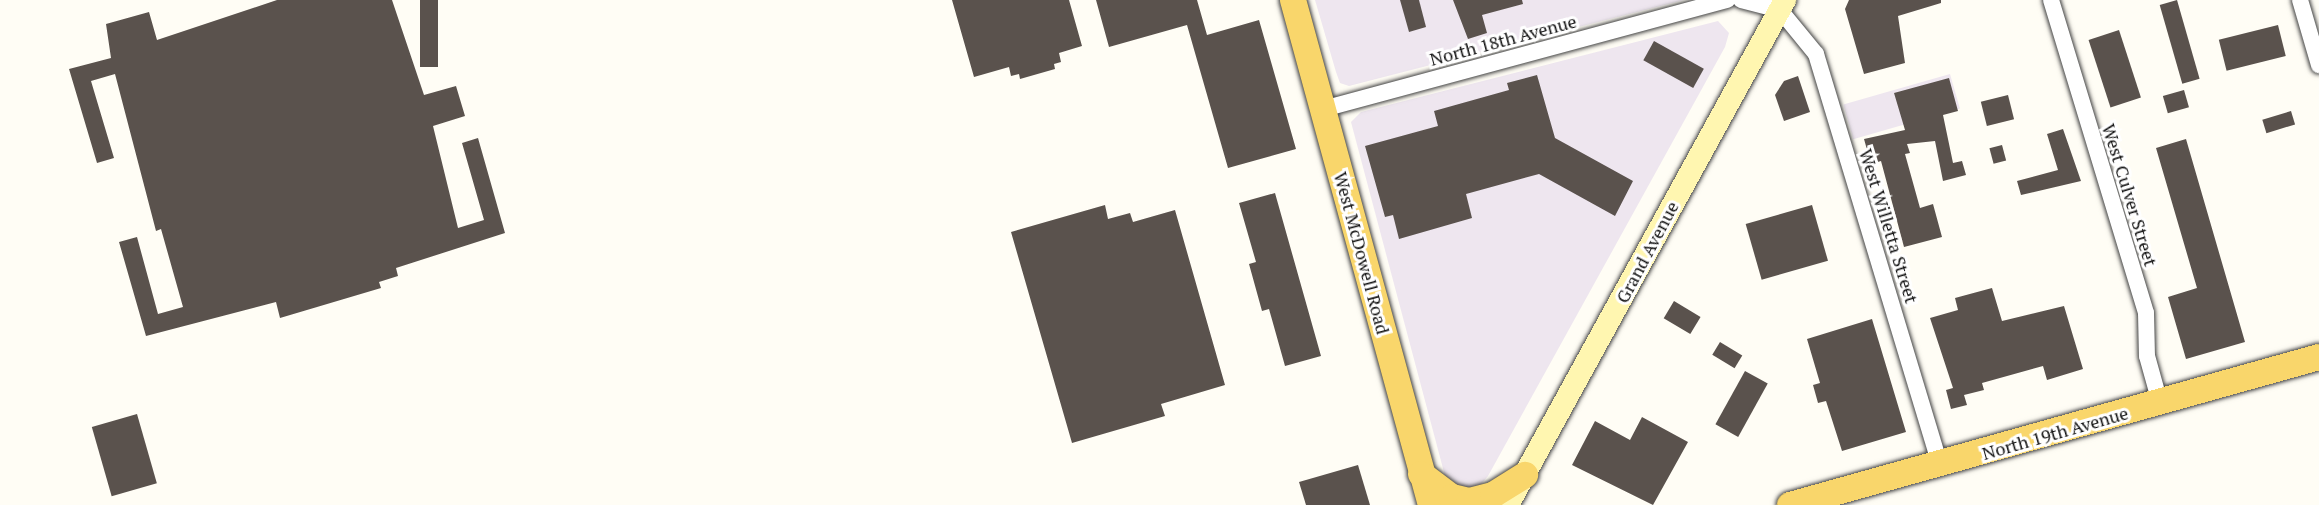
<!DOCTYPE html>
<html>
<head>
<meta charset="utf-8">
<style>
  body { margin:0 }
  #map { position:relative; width:2319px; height:505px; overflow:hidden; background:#fffdf5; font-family:"PT Serif",serif }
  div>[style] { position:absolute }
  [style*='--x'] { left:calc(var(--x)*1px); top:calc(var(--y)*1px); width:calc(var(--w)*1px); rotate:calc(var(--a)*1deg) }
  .industrial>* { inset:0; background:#eee6ef; transform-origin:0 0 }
  .building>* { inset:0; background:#5a524d; transform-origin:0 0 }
  .roads { filter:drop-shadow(0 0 2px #444) drop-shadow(0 0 2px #444) }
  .minor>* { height:16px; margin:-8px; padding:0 8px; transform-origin:8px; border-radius:8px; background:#fff }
  .secondary>* { height:22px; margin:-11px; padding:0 11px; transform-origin:11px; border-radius:11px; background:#fff6b0 }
  .primary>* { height:26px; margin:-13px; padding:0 13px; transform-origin:13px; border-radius:13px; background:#f9d66b }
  span { translate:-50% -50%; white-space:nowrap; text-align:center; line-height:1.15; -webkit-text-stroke:6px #fff; paint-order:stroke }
  .street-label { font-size:18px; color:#111 }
</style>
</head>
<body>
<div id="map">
  <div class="industrial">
    <div style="clip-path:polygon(1315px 0,1684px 0,1349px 86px,1340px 83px,1336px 72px)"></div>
    <div style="clip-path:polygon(1718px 21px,1729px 33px,1725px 47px,1488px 476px,1477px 489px,1459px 490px,1445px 476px,1351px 122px,1361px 112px)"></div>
    <div style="left:1950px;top:74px;width:36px;height:111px;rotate:74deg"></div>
  </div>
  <div class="building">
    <div style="clip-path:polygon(277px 0,392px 0,424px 95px,456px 86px,465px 116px,433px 126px,458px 228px,484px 220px,462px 143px,478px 138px,505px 233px,396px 268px,398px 276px,379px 282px,381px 288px,280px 318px,276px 302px,146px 336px,119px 242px,137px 237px,158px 314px,183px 307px,161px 229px,156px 231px,115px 74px,91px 81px,114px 158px,97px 163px,69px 69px,111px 58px,106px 24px,149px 12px,157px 40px)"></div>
    <div style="left:420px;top:0;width:18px;height:67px"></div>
    <div style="clip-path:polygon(952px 0,1069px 0,1082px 46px,1059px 53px,1061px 62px,1054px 64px,1055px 69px,1020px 79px,1019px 74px,1011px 76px,1009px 67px,974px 77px)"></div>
    <div style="clip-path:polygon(1096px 0,1197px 0,1207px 35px,1259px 20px,1296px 149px,1228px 168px,1187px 25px,1109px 47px)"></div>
    <div style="clip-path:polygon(1400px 0,1419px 0,1426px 27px,1409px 32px)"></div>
    <div style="clip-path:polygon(1453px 0,1522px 0,1523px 4px,1482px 15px,1487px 33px,1468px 39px)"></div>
    <div style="clip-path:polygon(1849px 0,1941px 0,1941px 3px,1898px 16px,1905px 63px,1864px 74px,1845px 9px)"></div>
    <div style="left:2177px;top:0;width:82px;height:18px;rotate:74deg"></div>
    <div style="left:2278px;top:25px;width:32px;height:61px;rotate:76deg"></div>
    <div style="left:2119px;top:30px;width:71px;height:32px;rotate:72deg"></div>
    <div style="left:1654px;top:41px;width:57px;height:22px;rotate:29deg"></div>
    <div style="clip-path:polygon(1537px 75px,1555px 138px,1633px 181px,1615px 216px,1539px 174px,1466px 194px,1472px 218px,1399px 239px,1393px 215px,1385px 217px,1365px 146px,1438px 126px,1434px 111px,1509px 90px,1507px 83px)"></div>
    <div style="clip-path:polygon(1798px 76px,1810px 112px,1784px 121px,1775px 95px,1784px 81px)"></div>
    <div style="clip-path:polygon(1949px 78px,1958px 111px,1943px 115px,1953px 163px,1962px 161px,1966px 175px,1943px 181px,1935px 141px,1907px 144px,1910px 153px,1905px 154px,1920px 208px,1933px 204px,1942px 237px,1904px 247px,1881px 161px,1871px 164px,1864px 139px,1905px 130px,1894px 93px)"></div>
    <div style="left:2184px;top:90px;width:18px;height:22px;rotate:74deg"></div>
    <div style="left:2008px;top:95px;width:25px;height:28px;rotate:76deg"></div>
    <div style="left:2291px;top:111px;width:14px;height:30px;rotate:73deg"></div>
    <div style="clip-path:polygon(2063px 129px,2081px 181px,2021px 195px,2017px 181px,2058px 170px,2047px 134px)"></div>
    <div style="clip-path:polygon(2186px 139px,2245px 342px,2186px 359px,2168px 297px,2197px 288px,2156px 148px)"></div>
    <div style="left:2002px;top:145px;width:16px;height:13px;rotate:75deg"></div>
    <div style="clip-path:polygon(1275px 193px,1321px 356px,1285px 366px,1269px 309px,1262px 311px,1249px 264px,1256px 262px,1239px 203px)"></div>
    <div style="clip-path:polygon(1105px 205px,1108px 219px,1130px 213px,1133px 222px,1175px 210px,1225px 385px,1161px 404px,1165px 416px,1072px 443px,1011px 232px)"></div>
    <div style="left:1812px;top:205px;width:58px;height:69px;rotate:74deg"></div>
    <div style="clip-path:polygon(1992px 288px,2002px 321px,2064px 306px,2083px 369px,2047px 380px,2043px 366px,1982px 383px,1984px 390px,1964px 395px,1967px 405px,1951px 409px,1946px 390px,1953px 388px,1930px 318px,1958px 310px,1955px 298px)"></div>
    <div style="left:1674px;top:301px;width:31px;height:20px;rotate:31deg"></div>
    <div style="clip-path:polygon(1872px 319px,1906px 432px,1842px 451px,1826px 401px,1818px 403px,1813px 385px,1820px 383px,1807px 339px)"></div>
    <div style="left:1720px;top:342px;width:26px;height:15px;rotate:31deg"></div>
    <div style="left:1745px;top:371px;width:26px;height:61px;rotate:29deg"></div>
    <div style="left:137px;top:414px;width:72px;height:47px;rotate:74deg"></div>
    <div style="clip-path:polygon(1642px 417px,1688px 442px,1653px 505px,1572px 465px,1595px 421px,1630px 440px)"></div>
    <div style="clip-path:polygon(1358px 465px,1370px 505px,1306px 505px,1299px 482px)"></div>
  </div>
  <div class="roads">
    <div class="minor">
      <div style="--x:1741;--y:0;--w:40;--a:14.4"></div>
      <div style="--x:1780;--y:10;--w:57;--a:50.7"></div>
      <div style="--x:1816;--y:54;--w:429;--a:73.2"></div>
      <div style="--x:2051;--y:0;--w:327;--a:73.1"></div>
      <div style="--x:2146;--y:313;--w:43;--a:88.7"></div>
      <div style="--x:2147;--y:356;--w:49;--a:74.5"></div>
      <div style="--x:2300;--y:0;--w:68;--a:73.7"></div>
      <div style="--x:1323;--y:109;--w:419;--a:-15.1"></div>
    </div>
    <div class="secondary">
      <div style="--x:1508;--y:505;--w:576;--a:-61.25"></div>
    </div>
    <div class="primary">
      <div style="--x:1293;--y:0;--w:524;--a:74.72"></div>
      <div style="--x:1421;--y:474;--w:39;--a:37"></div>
      <div style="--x:1452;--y:497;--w:17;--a:13"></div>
      <div style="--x:1469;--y:501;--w:25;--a:-14"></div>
      <div style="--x:1493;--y:495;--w:38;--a:-32"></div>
      <div style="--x:1790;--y:505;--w:549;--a:-15.63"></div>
    </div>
  </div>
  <div class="street-label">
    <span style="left:1503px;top:40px;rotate:-15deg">North 18th Avenue</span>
    <span style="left:2130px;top:195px;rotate:73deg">West Culver Street</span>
    <span style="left:1889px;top:226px;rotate:73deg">West Willetta Street</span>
    <span style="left:1647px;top:252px;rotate:-62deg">Grand Avenue</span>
    <span style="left:1362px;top:253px;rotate:75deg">West McDowell Road</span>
    <span style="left:2055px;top:433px;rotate:-16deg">North 19th Avenue</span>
  </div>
</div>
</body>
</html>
